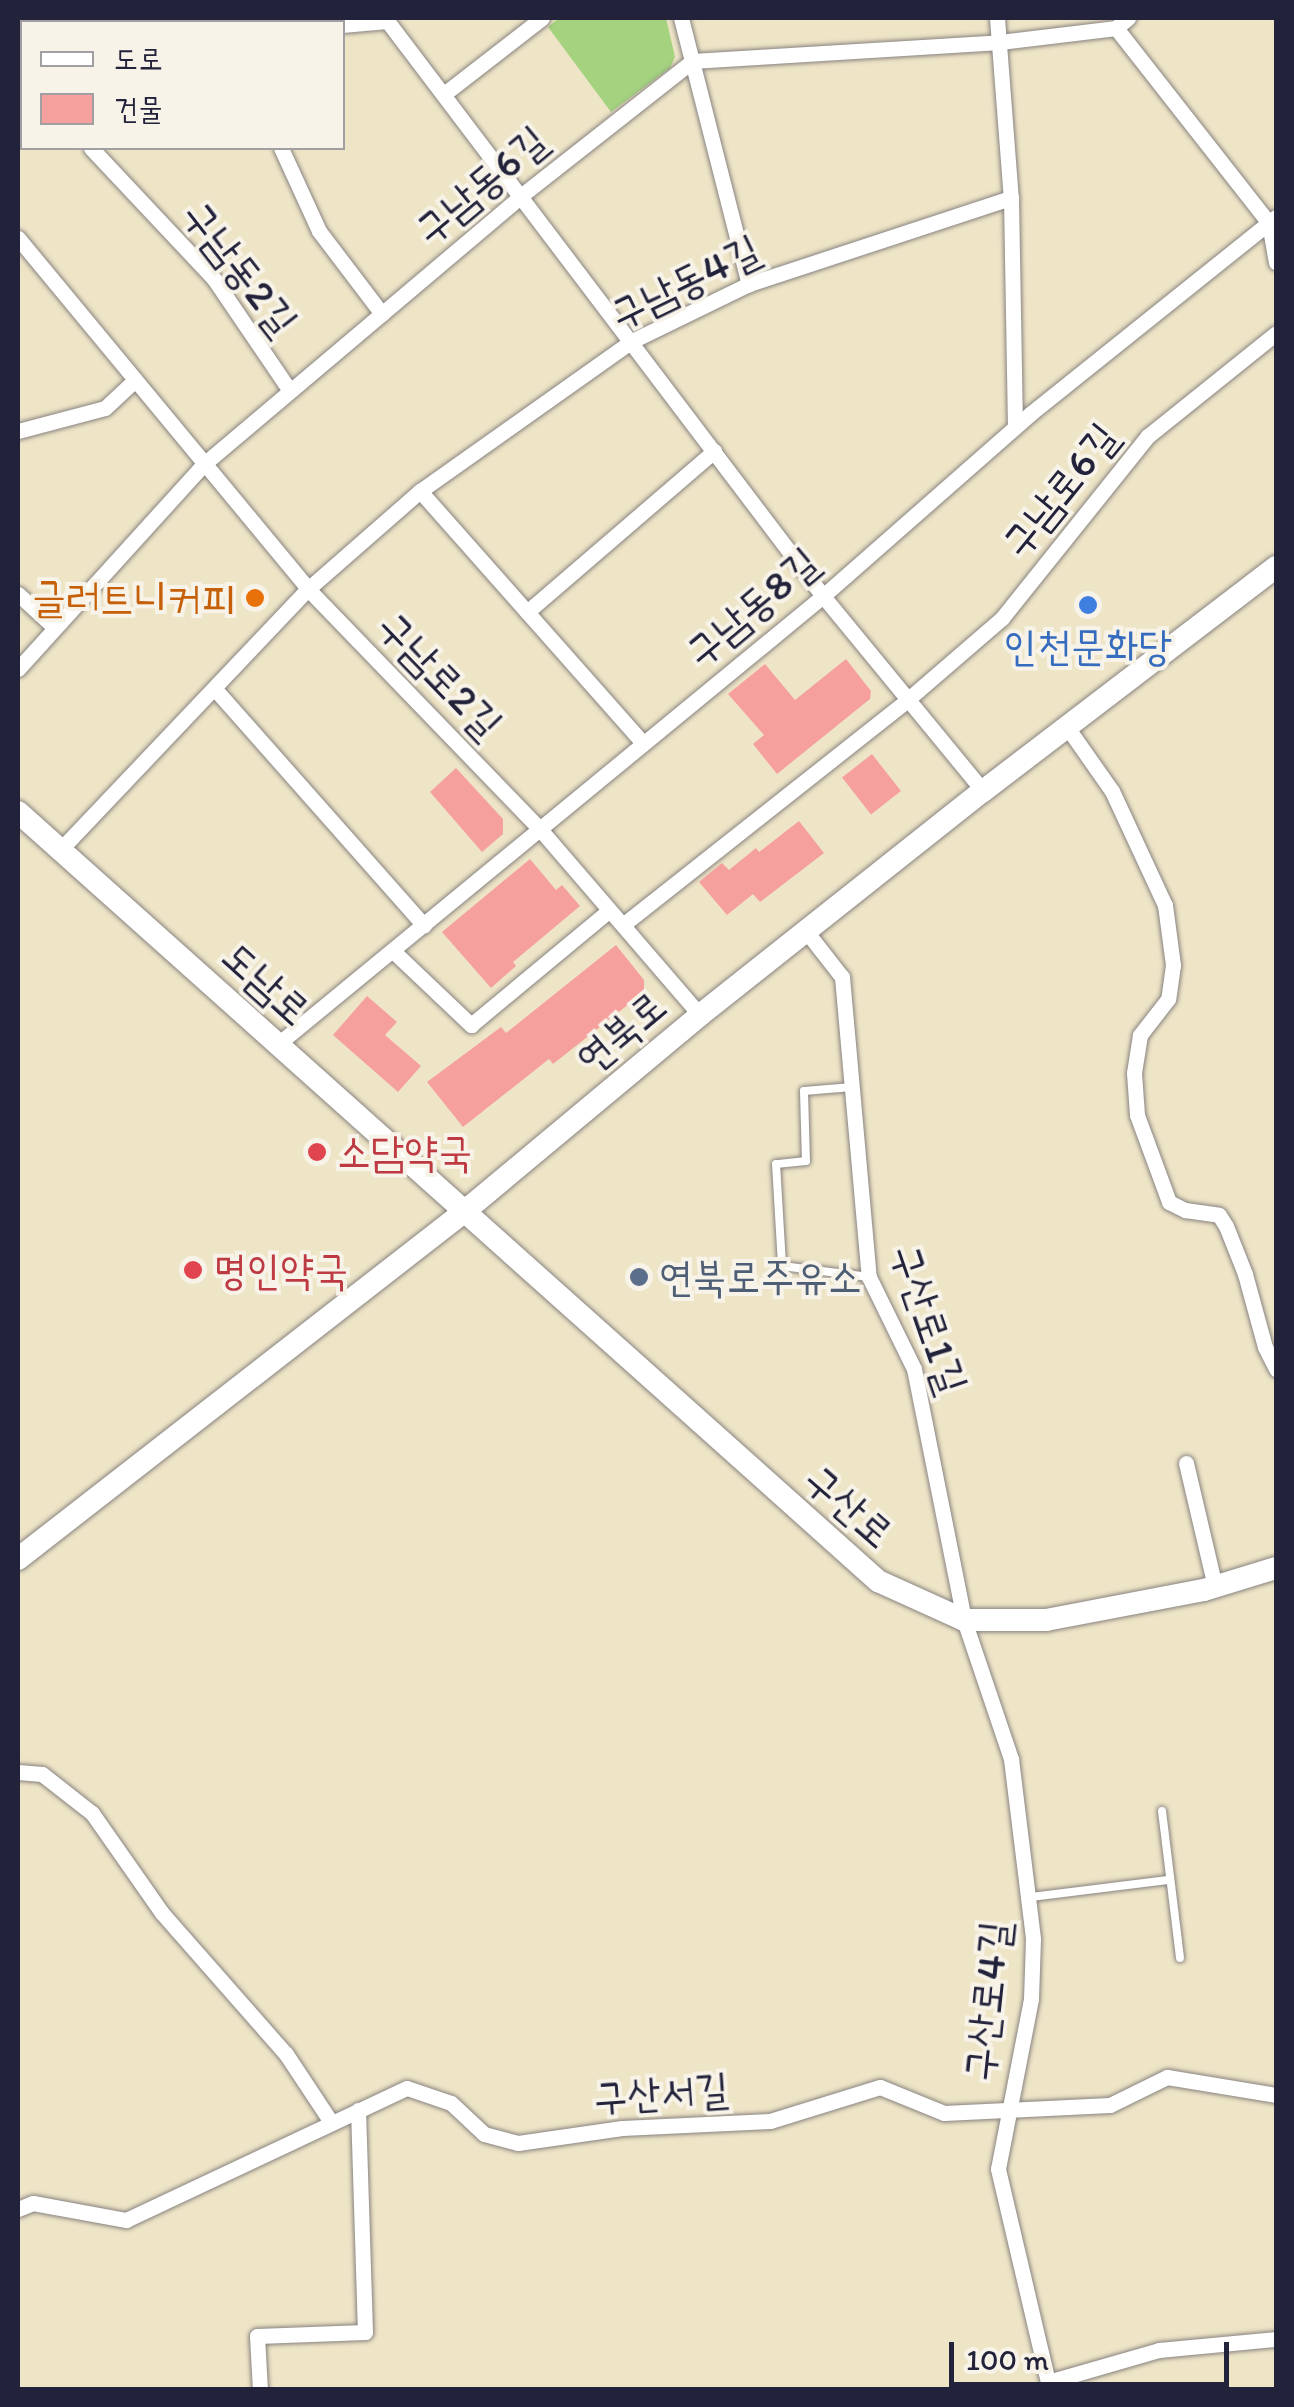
<!DOCTYPE html>
<html>
<head>
<meta charset="utf-8">
<style>
  body { margin:0 }
  #map { position:relative; width:1294px; height:2407px; overflow:hidden; background:#eee4c6; font-family:Itim,"Poor Story",sans-serif }
  div>[style] { position:absolute }
  [style*='--x'] { left:calc(var(--x)*1px); top:calc(var(--y)*1px); width:calc(var(--w)*1px); rotate:calc(var(--a)*1deg) }
  .green>* { inset:0; background:#a4d27f }
  .building>* { inset:0; background:#f6a09e; transform-origin:0 0 }
  .roads { filter:drop-shadow(0 0 2px #888380) drop-shadow(0 0 2px #888380) }
  .service>* { height:8px; margin:-4px; padding:0 4px; transform-origin:4px; border-radius:4px; background:#fff }
  .minor>* { height:15px; margin:-7.5px; padding:0 7.5px; transform-origin:7.5px; border-radius:7.5px; background:#fff }
  .secondary>* { height:22px; margin:-11px; padding:0 11px; transform-origin:11px; border-radius:11px; background:#fff }
  .dots>* { width:28px; height:28px; translate:-50% -50%; box-sizing:border-box; border:5px solid #f7f3e8; border-radius:50% }
  span { translate:-50% -50%; white-space:nowrap; text-align:center; line-height:1.15; -webkit-text-stroke:8px #f7f3e8; paint-order:stroke }
  .street-label { font-size:42px; color:#22223b }
  .food-label { font-size:42px; color:#c56008 }
  .right { translate:-100% -50%; text-align:right }
  .shop-label { font-size:42px; color:#366cbe }
  .health-label { font-size:42px; color:#be3a42 }
  .left { translate:0 -50%; text-align:left }
  .service-label { font-size:42px; color:#4e5e75 }
  .frame { position:absolute; inset:0; border:20px solid #22223b; pointer-events:none }
  .legend { position:absolute; left:20px; top:20px; width:325px; height:130px; box-sizing:border-box; background:#f7f3e8; border:2px solid #a29fa3; margin:0; padding:12px 18px; list-style:none; font-size:30px; color:#22223b }
  .legend li { display:flex; align-items:center; gap:20px; height:50px }
  .legend b { width:50px; border:2px solid #a29fa3 }
  .scale { position:absolute; left:949px; top:2342px; width:280px; height:45px; box-sizing:border-box; border:5px solid #22223b; border-top:0; padding-left:12px; font-size:30px; line-height:35px; white-space:nowrap; color:#22223b; -webkit-text-stroke:8px #f7f3e8; paint-order:stroke }
</style>
</head>
<body>
<div id="map">
  <div class="green">
    <div style="clip-path:polygon(559px 18px,666px 18px,675px 57px,670px 68px,611px 112px,548px 27px)"></div>
  </div>
  <div class="building">
    <div style="clip-path:polygon(846px 659px,871px 691px,870px 699px,777px 774px,753px 744px,764px 735px,728px 694px,765px 664px,795px 700px)"></div>
    <div style="left:872px;top:754px;width:47px;height:38px;rotate:52deg"></div>
    <div style="clip-path:polygon(456px 768px,503px 819px,503px 834px,482px 852px,430px 792px)"></div>
    <div style="clip-path:polygon(799px 821px,824px 853px,760px 902px,753px 894px,727px 915px,699px 882px,722px 863px,729px 870px,756px 848px,759px 852px)"></div>
    <div style="clip-path:polygon(530px 859px,556px 890px,562px 885px,580px 906px,513px 962px,516px 966px,491px 988px,442px 932px)"></div>
    <div style="clip-path:polygon(616px 945px,644px 980px,644px 992px,553px 1064px,549px 1059px,463px 1127px,427px 1082px,501px 1027px,506px 1033px)"></div>
    <div style="clip-path:polygon(367px 996px,397px 1022px,385px 1035px,421px 1066px,398px 1092px,333px 1035px)"></div>
  </div>
  <div class="roads">
    <div class="service">
      <div style="--x:852;--y:1087;--w:48;--a:175.2"></div>
      <div style="--x:804;--y:1091;--w:70;--a:88.4"></div>
      <div style="--x:806;--y:1161;--w:30;--a:174"></div>
      <div style="--x:776;--y:1164;--w:102;--a:86.6"></div>
      <div style="--x:782;--y:1266;--w:88;--a:7.2"></div>
      <div style="--x:1162;--y:1811;--w:148;--a:83"></div>
      <div style="--x:1031;--y:1897;--w:138;--a:-7.1"></div>
    </div>
    <div class="minor">
      <div style="--x:226;--y:18;--w:6;--a:45"></div>
      <div style="--x:385;--y:18;--w:725;--a:52.85"></div>
      <div style="--x:823;--y:596;--w:252;--a:50.6"></div>
      <div style="--x:681;--y:18;--w:275;--a:75.7"></div>
      <div style="--x:997;--y:18;--w:181;--a:85.6"></div>
      <div style="--x:1011;--y:198;--w:229;--a:89"></div>
      <div style="--x:342;--y:25;--w:45;--a:-5.1"></div>
      <div style="--x:1116;--y:28;--w:248;--a:51.9"></div>
      <div style="--x:1269;--y:223;--w:40;--a:80"></div>
      <div style="--x:444;--y:94;--w:124;--a:-37.8"></div>
      <div style="--x:18;--y:106;--w:4;--a:14"></div>
      <div style="--x:91;--y:148;--w:180;--a:46.8"></div>
      <div style="--x:214;--y:279;--w:135;--a:55.8"></div>
      <div style="--x:281;--y:148;--w:91;--a:65.4"></div>
      <div style="--x:319;--y:231;--w:104;--a:52.8"></div>
      <div style="--x:18;--y:238;--w:455;--a:50.4"></div>
      <div style="--x:308;--y:589;--w:332;--a:46"></div>
      <div style="--x:539;--y:828;--w:247;--a:49.3"></div>
      <div style="--x:18;--y:431;--w:90;--a:-14.8"></div>
      <div style="--x:105;--y:408;--w:41;--a:-43"></div>
      <div style="--x:420;--y:491;--w:337;--a:48.5"></div>
      <div style="--x:18;--y:594;--w:50;--a:42.6"></div>
      <div style="--x:527;--y:612;--w:247;--a:-40.7"></div>
      <div style="--x:18;--y:669;--w:277;--a:-47.8"></div>
      <div style="--x:204;--y:464;--w:417;--a:-40.2"></div>
      <div style="--x:522;--y:195;--w:216;--a:-38.2"></div>
      <div style="--x:692;--y:61;--w:309;--a:-3.5"></div>
      <div style="--x:1000;--y:42;--w:117;--a:-6.9"></div>
      <div style="--x:1116;--y:28;--w:16;--a:-40"></div>
      <div style="--x:214;--y:688;--w:317;--a:48.5"></div>
      <div style="--x:1067;--y:727;--w:78;--a:54.9"></div>
      <div style="--x:1112;--y:791;--w:126;--a:65.1"></div>
      <div style="--x:1165;--y:905;--w:61;--a:82.4"></div>
      <div style="--x:1173;--y:965;--w:34;--a:98"></div>
      <div style="--x:1168;--y:999;--w:46;--a:127.9"></div>
      <div style="--x:1140;--y:1035;--w:38;--a:99"></div>
      <div style="--x:1134;--y:1073;--w:42;--a:85.9"></div>
      <div style="--x:1137;--y:1115;--w:93;--a:69.8"></div>
      <div style="--x:1169;--y:1202;--w:18;--a:27"></div>
      <div style="--x:1185;--y:1210;--w:34;--a:8"></div>
      <div style="--x:1219;--y:1215;--w:13;--a:58"></div>
      <div style="--x:1226;--y:1226;--w:52;--a:68.4"></div>
      <div style="--x:1245;--y:1274;--w:76;--a:74.7"></div>
      <div style="--x:1265;--y:1347;--w:25;--a:63"></div>
      <div style="--x:60;--y:850;--w:360;--a:-46.5"></div>
      <div style="--x:308;--y:589;--w:149;--a:-41.2"></div>
      <div style="--x:420;--y:491;--w:260;--a:-35.3"></div>
      <div style="--x:632;--y:341;--w:130;--a:-26"></div>
      <div style="--x:749;--y:284;--w:276;--a:-18.2"></div>
      <div style="--x:624;--y:924;--w:360;--a:-38.3"></div>
      <div style="--x:906;--y:701;--w:127;--a:-40.8"></div>
      <div style="--x:1002;--y:618;--w:233;--a:-51.3"></div>
      <div style="--x:1148;--y:436;--w:164;--a:-38.8"></div>
      <div style="--x:806;--y:931;--w:58;--a:52"></div>
      <div style="--x:842;--y:977;--w:301;--a:84.9"></div>
      <div style="--x:869;--y:1277;--w:102;--a:63.9"></div>
      <div style="--x:914;--y:1369;--w:256;--a:78.7"></div>
      <div style="--x:964;--y:1620;--w:147;--a:71.3"></div>
      <div style="--x:1011;--y:1759;--w:181;--a:83"></div>
      <div style="--x:1033;--y:1939;--w:60;--a:91.9"></div>
      <div style="--x:1031;--y:1999;--w:173;--a:101"></div>
      <div style="--x:998;--y:2169;--w:227;--a:76.8"></div>
      <div style="--x:393;--y:951;--w:108;--a:43.5"></div>
      <div style="--x:471;--y:1025;--w:177;--a:-39.7"></div>
      <div style="--x:278;--y:1044;--w:705;--a:-39.42"></div>
      <div style="--x:823;--y:596;--w:276;--a:-41.3"></div>
      <div style="--x:1030;--y:414;--w:315;--a:-38.7"></div>
      <div style="--x:1186;--y:1463;--w:127;--a:76.8"></div>
      <div style="--x:18;--y:1772;--w:24;--a:5"></div>
      <div style="--x:42;--y:1774;--w:63;--a:38"></div>
      <div style="--x:92;--y:1813;--w:122;--a:55"></div>
      <div style="--x:162;--y:1913;--w:188;--a:48.7"></div>
      <div style="--x:286;--y:2054;--w:82;--a:56.5"></div>
      <div style="--x:18;--y:2209;--w:16;--a:-22"></div>
      <div style="--x:33;--y:2203;--w:95;--a:10.4"></div>
      <div style="--x:126;--y:2220;--w:310;--a:-25.2"></div>
      <div style="--x:407;--y:2088;--w:46;--a:18.8"></div>
      <div style="--x:451;--y:2103;--w:45;--a:43.2"></div>
      <div style="--x:484;--y:2134;--w:35;--a:15"></div>
      <div style="--x:518;--y:2143;--w:105;--a:-8.2"></div>
      <div style="--x:622;--y:2128;--w:148;--a:-2.7"></div>
      <div style="--x:770;--y:2121;--w:115;--a:-17.2"></div>
      <div style="--x:880;--y:2087;--w:69;--a:22.1"></div>
      <div style="--x:944;--y:2113;--w:166;--a:-2.8"></div>
      <div style="--x:1110;--y:2105;--w:64;--a:-26.2"></div>
      <div style="--x:1167;--y:2077;--w:110;--a:9.4"></div>
      <div style="--x:1048;--y:2382;--w:116;--a:-16.1"></div>
      <div style="--x:1159;--y:2350;--w:118;--a:-5.4"></div>
      <div style="--x:260;--y:2390;--w:54;--a:-93.2"></div>
      <div style="--x:257;--y:2336;--w:108;--a:-2.1"></div>
      <div style="--x:365;--y:2332;--w:222;--a:-91.8"></div>
    </div>
    <div class="secondary">
      <div style="--x:18;--y:812;--w:1154;--a:41.8"></div>
      <div style="--x:878;--y:1581;--w:94;--a:24.4"></div>
      <div style="--x:964;--y:1620;--w:82;--a:0"></div>
      <div style="--x:1046;--y:1620;--w:161;--a:-10.8"></div>
      <div style="--x:1204;--y:1590;--w:75;--a:-17"></div>
      <div style="--x:18;--y:1559;--w:566;--a:-37.9"></div>
      <div style="--x:465;--y:1211;--w:306;--a:-39.8"></div>
      <div style="--x:700;--y:1015;--w:361;--a:-38.4"></div>
      <div style="--x:983;--y:791;--w:369;--a:-37.4"></div>
    </div>
  </div>
  <div class="dots">
    <div style="left:255px;top:598px;background:#e8710a"></div>
    <div style="left:1088px;top:605px;background:#3f7fe0"></div>
    <div style="left:317px;top:1152px;background:#e0444e"></div>
    <div style="left:193px;top:1270px;background:#e0444e"></div>
    <div style="left:639px;top:1277px;background:#5c6f8a"></div>
  </div>
  <div class="street-label">
    <span style="left:481px;top:185px;rotate:-40deg">구남동6길</span>
    <span style="left:240px;top:268px;rotate:52deg">구남동2길</span>
    <span style="left:685px;top:282px;rotate:-26deg">구남동4길</span>
    <span style="left:1060px;top:490px;rotate:-51deg">구남로6길</span>
    <span style="left:752px;top:607px;rotate:-40deg">구남동8길</span>
    <span style="left:440px;top:675px;rotate:46deg">구남로2길</span>
    <span style="left:266px;top:983px;rotate:42deg">도남로</span>
    <span style="left:621px;top:1032px;rotate:-40deg">연북로</span>
    <span style="left:929px;top:1319px;rotate:71deg">구산로1길</span>
    <span style="left:849px;top:1506px;rotate:41deg">구산로</span>
    <span style="left:987px;top:2001px;rotate:-84deg">구산로4길</span>
    <span style="left:661px;top:2093px;rotate:-4deg">구산서길</span>
  </div>
  <div class="food-label">
    <span class="right" style="left:235px;top:598px">글러트니커피</span>
  </div>
  <div class="shop-label">
    <span style="left:1088px;top:646px">인천문화당</span>
  </div>
  <div class="health-label">
    <span class="left" style="left:337px;top:1152px">소담약국</span>
    <span class="left" style="left:213px;top:1270px">명인약국</span>
  </div>
  <div class="service-label">
    <span class="left" style="left:659px;top:1277px">연북로주유소</span>
  </div>
  <div class="frame"></div>
  <ul class="legend">
  <li><b style="height:12px;background:#fff"></b>도로</li>
  <li><b style="height:28px;background:#f6a09e"></b>건물</li>
  </ul>
  <div class="scale">100 m</div>
</div>
</body>
</html>
